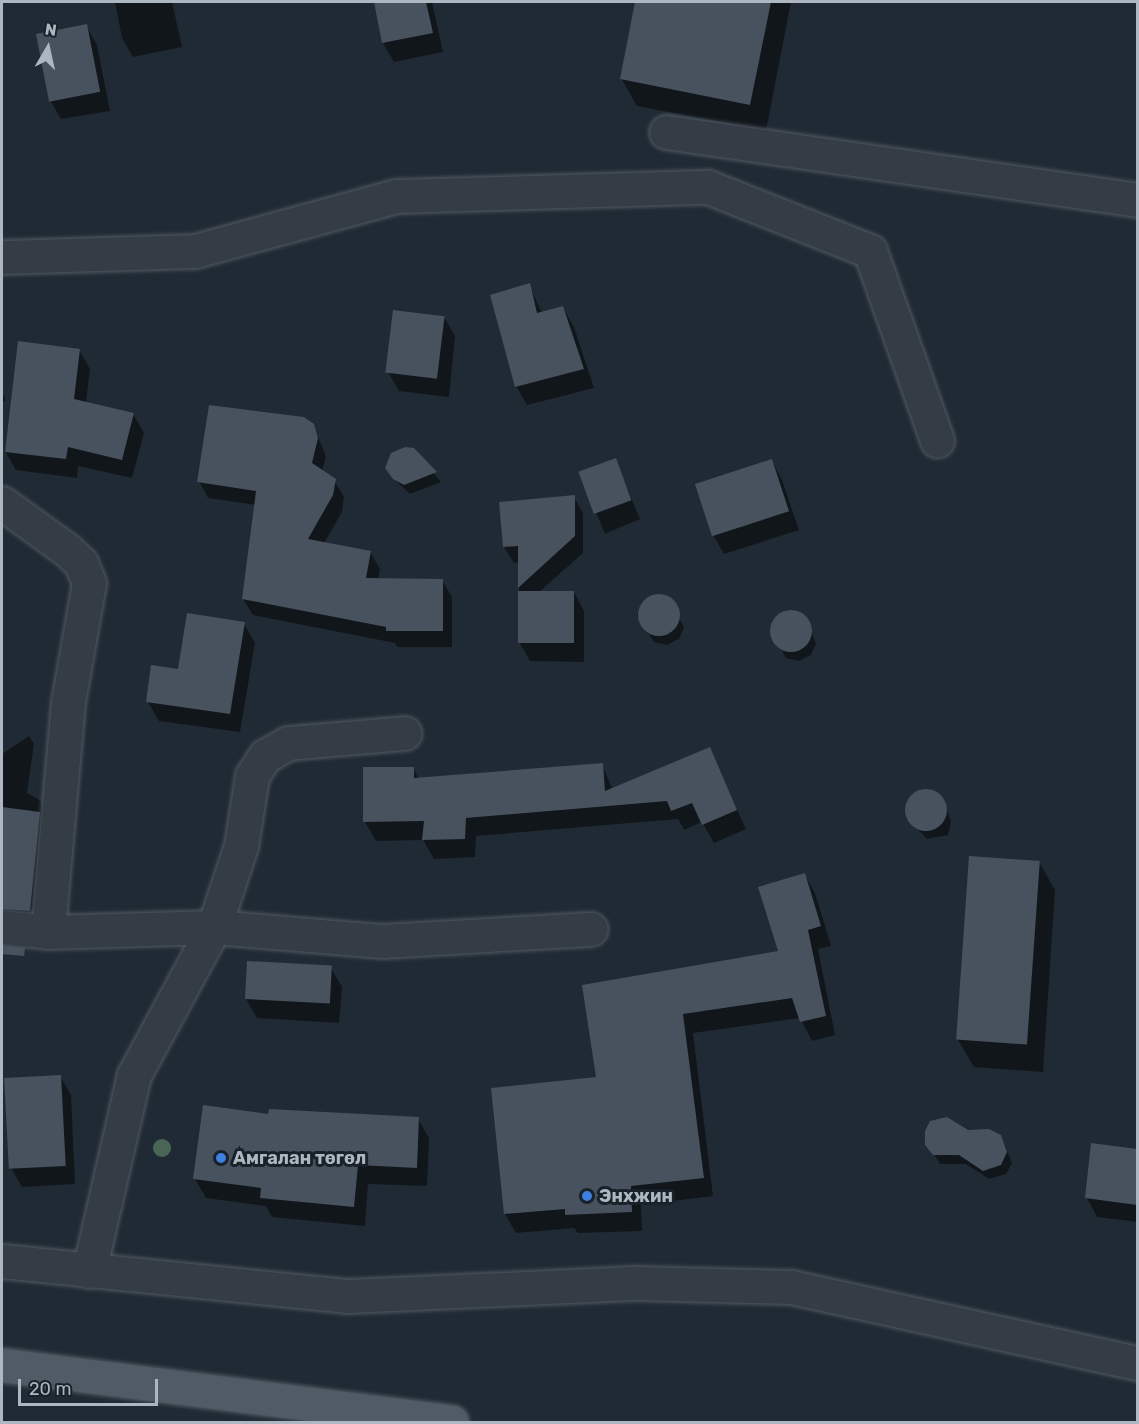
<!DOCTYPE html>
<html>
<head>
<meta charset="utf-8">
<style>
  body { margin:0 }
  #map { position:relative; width:1139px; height:1424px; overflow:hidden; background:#202a34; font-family:Rubik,sans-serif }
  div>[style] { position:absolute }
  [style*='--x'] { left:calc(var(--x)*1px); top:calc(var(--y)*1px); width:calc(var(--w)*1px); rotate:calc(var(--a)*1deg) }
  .shadow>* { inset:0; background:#0007; transform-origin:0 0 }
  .building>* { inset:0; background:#47525e; transform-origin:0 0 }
  .round { border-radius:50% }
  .roads { filter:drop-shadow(0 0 2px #515a63) drop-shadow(0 0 2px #515a63) }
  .minor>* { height:33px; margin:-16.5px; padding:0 16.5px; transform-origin:16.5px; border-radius:16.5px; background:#343c45 }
  .major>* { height:33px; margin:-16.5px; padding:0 16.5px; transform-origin:16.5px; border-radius:16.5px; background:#515b65 }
  .trees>* { width:18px; height:18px; margin:-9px; border-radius:50%; background:#4b6557 }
  .dots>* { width:16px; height:16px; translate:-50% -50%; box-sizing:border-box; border:3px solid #192129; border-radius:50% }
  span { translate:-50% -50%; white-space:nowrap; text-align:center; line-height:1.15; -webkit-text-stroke:6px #192129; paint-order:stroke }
  .poi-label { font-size:18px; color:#adb7c2; font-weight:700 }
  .left { translate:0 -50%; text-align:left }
  .frame { position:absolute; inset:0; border:3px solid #adb7c2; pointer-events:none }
  .north { position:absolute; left:18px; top:18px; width:60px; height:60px; -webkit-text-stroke:4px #192129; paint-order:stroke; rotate:9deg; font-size:16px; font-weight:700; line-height:24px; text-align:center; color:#adb7c2 }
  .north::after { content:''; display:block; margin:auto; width:21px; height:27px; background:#adb7c2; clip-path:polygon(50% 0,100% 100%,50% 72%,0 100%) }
  .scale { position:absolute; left:18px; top:1379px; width:140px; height:27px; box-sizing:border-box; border:3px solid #adb7c2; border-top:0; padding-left:8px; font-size:18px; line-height:21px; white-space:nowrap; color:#adb7c2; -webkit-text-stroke:4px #192129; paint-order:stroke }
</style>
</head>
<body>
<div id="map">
  <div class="shadow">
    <div style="clip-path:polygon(115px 2px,172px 2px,182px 47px,133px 57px,122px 38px)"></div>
    <div style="clip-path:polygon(375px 2px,432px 2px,443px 52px,394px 62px,383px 43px)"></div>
    <div style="clip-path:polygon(636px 2px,791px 2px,766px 131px,637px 106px,621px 78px)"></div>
    <div style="clip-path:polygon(86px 26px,97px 45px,110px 111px,61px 119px,50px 100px)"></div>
    <div style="clip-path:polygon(529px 285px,542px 313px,563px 308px,574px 327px,594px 388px,527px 405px,516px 386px)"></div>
    <div style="clip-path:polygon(444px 317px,455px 336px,449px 397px,399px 391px,388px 372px)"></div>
    <div style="clip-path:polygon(20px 343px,79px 350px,90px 369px,86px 403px,133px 414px,144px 433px,132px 478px,78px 466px,77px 478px,16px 470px,5px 451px)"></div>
    <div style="clip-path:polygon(2px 393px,6px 400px,2px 403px)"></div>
    <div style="clip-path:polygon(313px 425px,326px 456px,322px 472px,334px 480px,344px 497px,342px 512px,324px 543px,370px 552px,380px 569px,378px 580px,442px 580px,452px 597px,452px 647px,397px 647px,395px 643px,253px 615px,243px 599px,256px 505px,208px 498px,199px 481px)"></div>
    <div style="clip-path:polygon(413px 450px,441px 482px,410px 494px,393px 478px)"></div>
    <div style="left:615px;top:460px;width:64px;height:38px;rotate:67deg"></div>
    <div style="clip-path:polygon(772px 461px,782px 480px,799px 530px,724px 554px,713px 535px,697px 485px)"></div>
    <div style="clip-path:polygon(574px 497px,583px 513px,583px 553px,539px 592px,574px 592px,584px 611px,584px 662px,530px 661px,519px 642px,519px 562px,514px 563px,504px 547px)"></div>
    <div style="clip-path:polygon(662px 595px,670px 600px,684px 627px,679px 639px,667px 645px,654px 642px,637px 615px,643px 604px)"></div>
    <div style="clip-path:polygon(791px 612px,807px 620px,816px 644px,811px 655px,799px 661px,786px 658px,772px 631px,779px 616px)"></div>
    <div style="clip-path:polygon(244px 624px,255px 643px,240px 732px,159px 721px,148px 702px,180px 671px)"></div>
    <div style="clip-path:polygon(29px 736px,34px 744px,27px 793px,40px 800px,45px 810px,42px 922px,8px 917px,2px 907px,2px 754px)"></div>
    <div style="clip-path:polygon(709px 749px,746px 829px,714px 843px,702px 822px,684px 830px,678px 819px,476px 836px,475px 857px,434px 859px,423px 840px,376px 841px,365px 822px,364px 769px,413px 768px,419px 779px,602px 765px,613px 790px)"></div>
    <div style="clip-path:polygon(929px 790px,947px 809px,951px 822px,948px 835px,927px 839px,911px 822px,907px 804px,920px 791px)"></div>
    <div style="clip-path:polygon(1039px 862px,1055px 890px,1043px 1072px,974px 1067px,958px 1040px)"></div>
    <div style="clip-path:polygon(804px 874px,815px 893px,831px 946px,818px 949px,835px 1035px,812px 1041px,800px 1018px,693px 1033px,713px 1196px,641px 1205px,642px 1231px,578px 1233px,574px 1228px,516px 1233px,505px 1214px,493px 1089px,598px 1079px,584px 986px,780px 952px)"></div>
    <div style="clip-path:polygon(331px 968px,342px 987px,339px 1023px,257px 1018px,246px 999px)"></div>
    <div style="clip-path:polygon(60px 1076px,71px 1095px,75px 1184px,22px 1187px,11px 1168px,6px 1079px)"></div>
    <div style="clip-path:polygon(270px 1115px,418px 1119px,429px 1138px,427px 1186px,368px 1184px,365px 1226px,272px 1217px,266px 1206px,206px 1198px,195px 1179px)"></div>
    <div style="clip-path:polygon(968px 1131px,994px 1132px,1003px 1141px,1012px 1163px,1006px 1174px,989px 1179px,966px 1164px,940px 1164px,934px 1154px)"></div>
    <div style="clip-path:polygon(1092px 1145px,1138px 1152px,1138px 1222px,1097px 1217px,1087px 1198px)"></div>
  </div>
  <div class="building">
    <div style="clip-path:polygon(374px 2px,426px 2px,433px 33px,382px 43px)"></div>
    <div style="clip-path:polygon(635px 2px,771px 2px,750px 105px,620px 79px)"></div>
    <div style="left:87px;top:24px;width:69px;height:52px;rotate:79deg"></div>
    <div style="clip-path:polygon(530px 283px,537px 313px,563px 306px,584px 369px,515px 387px,490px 295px)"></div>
    <div style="left:393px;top:310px;width:52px;height:63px;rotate:7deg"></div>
    <div style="clip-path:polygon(18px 341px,80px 349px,74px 399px,134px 413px,122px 460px,68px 447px,66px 459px,5px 452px)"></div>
    <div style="clip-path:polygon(209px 405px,304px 417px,314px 424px,318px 438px,312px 463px,336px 479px,333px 495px,308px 539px,371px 551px,366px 578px,443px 579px,443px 631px,386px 631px,386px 627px,242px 599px,256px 491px,197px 482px)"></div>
    <div style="clip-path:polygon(405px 447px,414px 448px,437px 472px,404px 485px,393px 479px,385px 468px,391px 453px)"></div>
    <div style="left:616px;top:458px;width:45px;height:40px;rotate:70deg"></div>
    <div style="left:772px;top:459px;width:55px;height:81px;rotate:72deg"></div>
    <div style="clip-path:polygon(575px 495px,575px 536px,518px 588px,518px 546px,503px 547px,499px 502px)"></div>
    <div style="left:518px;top:591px;width:56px;height:52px"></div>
    <div class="round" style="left:638px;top:594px;width:42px;height:42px"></div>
    <div class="round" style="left:770px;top:610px;width:42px;height:42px"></div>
    <div style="clip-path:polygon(187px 613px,245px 622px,230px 714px,146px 702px,151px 665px,178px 669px)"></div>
    <div style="clip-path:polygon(710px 747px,737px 810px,702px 825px,692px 803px,671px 811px,667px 801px,466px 818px,465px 839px,422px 840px,424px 821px,363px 822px,363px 767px,414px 767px,414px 778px,603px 763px,605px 791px)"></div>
    <div class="round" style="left:905px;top:789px;width:42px;height:42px"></div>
    <div style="clip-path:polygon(2px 807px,40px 812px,30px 911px,2px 909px)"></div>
    <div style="left:969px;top:856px;width:71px;height:184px;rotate:4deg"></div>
    <div style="clip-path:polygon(805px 873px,821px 926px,808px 930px,826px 1016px,800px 1022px,792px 998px,683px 1014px,704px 1178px,631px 1186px,632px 1212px,565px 1215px,565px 1209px,504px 1214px,491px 1088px,596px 1077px,582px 985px,778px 951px,758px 887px)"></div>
    <div style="left:2px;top:946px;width:23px;height:8px;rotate:5deg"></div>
    <div style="left:247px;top:961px;width:85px;height:38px;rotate:3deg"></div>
    <div style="left:61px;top:1075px;width:91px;height:57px;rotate:87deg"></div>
    <div style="clip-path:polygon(203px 1105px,268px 1114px,269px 1109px,419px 1117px,417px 1168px,358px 1165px,354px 1207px,260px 1198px,261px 1188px,193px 1179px)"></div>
    <div style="clip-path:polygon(947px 1117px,968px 1130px,989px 1129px,1001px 1135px,1007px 1152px,1001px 1165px,983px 1171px,959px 1155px,933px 1155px,925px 1145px,925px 1131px,930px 1121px)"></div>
    <div style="clip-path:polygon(1091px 1143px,1137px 1149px,1137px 1205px,1085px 1198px)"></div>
  </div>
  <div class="roads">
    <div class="minor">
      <div style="--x:666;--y:132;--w:477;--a:8.2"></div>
      <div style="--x:2;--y:257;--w:193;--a:-1.8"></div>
      <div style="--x:195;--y:251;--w:208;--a:-15.3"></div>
      <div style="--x:396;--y:196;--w:312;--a:-1.7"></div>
      <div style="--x:708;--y:187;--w:174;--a:21.6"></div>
      <div style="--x:870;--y:251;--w:201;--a:70.5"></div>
      <div style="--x:2;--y:503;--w:80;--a:35.9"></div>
      <div style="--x:67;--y:550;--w:19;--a:43"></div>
      <div style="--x:81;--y:563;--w:22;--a:68"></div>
      <div style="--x:89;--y:583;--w:121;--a:100"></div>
      <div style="--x:68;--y:702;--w:231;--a:95"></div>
      <div style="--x:48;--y:932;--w:166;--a:-1.7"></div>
      <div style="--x:214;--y:927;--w:169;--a:4.8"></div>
      <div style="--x:382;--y:941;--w:209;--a:-3.3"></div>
      <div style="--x:2;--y:927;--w:46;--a:6.2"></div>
      <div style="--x:2;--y:1261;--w:348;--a:5.8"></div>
      <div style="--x:348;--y:1296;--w:290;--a:-2.6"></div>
      <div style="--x:638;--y:1283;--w:153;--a:1.5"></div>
      <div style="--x:791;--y:1287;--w:355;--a:12.4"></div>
      <div style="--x:89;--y:1271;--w:201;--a:-77.1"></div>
      <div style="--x:134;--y:1075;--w:168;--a:-61.6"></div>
      <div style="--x:214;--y:927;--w:85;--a:-71.6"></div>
      <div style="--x:241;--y:846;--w:71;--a:-81.1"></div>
      <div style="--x:252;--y:776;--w:24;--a:-57"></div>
      <div style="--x:265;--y:756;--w:26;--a:-29"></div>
      <div style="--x:288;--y:743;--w:117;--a:-4.9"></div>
    </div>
    <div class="major">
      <div style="--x:2;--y:1365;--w:453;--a:7.2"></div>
    </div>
  </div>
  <div class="trees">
    <div style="left:162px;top:1148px"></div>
  </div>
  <div class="dots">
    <div style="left:221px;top:1158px;background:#3f7fe0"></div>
    <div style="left:587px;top:1196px;background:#3f7fe0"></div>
  </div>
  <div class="poi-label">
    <span class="left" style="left:233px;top:1158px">Амгалан төгөл</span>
    <span class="left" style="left:599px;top:1196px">Энхжин</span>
  </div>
  <div class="frame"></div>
  <div class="north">N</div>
  <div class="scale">20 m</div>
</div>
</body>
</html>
